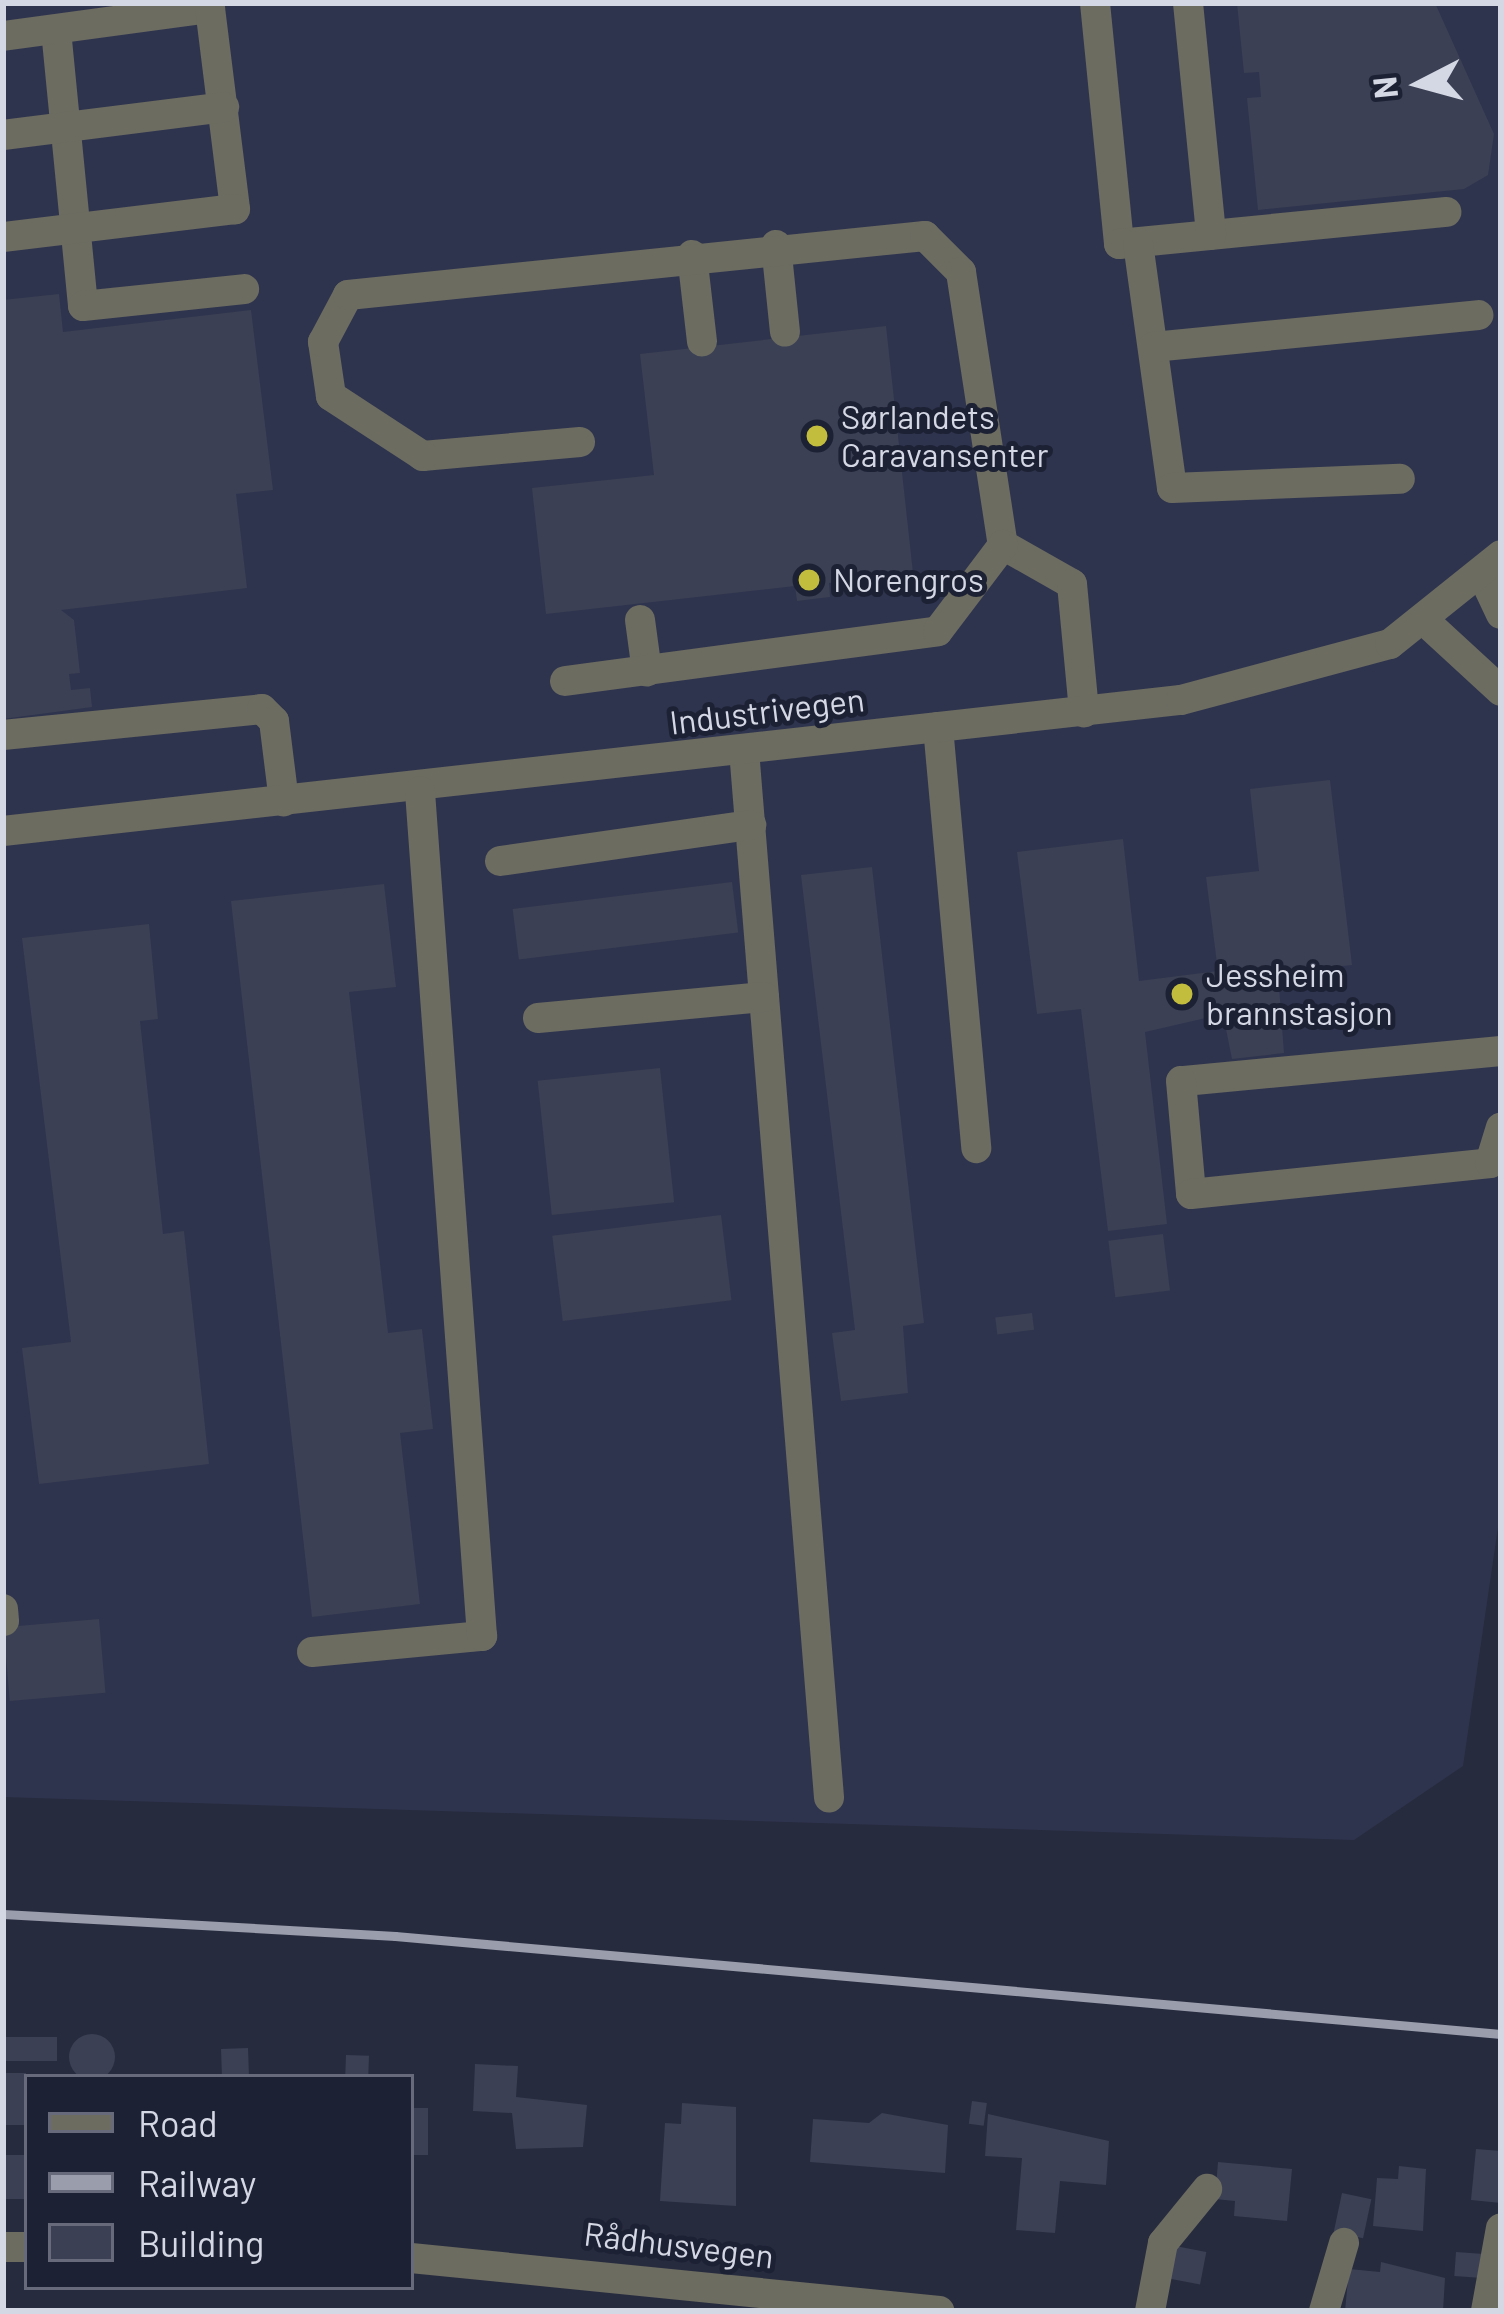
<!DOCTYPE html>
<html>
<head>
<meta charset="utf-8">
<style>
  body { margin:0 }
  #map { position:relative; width:1504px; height:2314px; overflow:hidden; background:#272b3e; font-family:Barlow,sans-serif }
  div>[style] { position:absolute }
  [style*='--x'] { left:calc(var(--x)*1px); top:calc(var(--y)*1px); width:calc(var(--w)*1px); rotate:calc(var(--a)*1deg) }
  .built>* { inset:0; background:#2f344e }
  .building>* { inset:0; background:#3b4054; transform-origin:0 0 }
  .round { border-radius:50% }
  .minor>* { height:30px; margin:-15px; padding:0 15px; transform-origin:15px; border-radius:15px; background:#6c6c61 }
  .rail>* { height:9px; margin:-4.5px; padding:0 4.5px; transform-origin:4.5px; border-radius:4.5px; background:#999dac }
  .dots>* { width:33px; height:33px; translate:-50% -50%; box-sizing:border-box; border:6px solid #1d2134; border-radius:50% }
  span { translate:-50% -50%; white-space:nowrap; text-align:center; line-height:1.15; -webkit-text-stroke:10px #1d2134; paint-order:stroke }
  .poi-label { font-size:33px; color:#d4d7e4 }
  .left { translate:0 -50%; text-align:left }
  .street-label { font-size:33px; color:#d4d7e4 }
  .frame { position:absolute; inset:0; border:6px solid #d4d7e4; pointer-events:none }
  .legend { position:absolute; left:24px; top:2074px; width:390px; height:216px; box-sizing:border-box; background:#1d2134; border:3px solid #666a7a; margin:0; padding:15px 21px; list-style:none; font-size:36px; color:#d4d7e4 }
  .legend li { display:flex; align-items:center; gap:24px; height:60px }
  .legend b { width:60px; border:3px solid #666a7a }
  .north { position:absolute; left:1360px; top:24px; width:120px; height:120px; -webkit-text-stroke:9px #1d2134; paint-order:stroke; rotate:264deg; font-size:33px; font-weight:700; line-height:48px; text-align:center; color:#d4d7e4 }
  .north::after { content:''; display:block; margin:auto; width:42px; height:54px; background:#d4d7e4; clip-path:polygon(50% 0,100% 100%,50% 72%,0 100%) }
</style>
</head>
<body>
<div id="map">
  <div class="built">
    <div style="clip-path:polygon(3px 3px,1501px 3px,1501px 1507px,1463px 1766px,1354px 1840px,3px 1797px)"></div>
  </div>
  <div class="building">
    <div style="clip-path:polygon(1237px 3px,1435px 3px,1494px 134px,1488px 175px,1464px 189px,1258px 210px,1247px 98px,1261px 97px,1259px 72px,1244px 73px)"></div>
    <div style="clip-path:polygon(59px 294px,63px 332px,251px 310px,273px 490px,236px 494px,247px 588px,61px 610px,74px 620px,80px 673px,69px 674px,71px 690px,90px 688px,92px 707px,3px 719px,3px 300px)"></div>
    <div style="clip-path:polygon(886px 326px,913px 573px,829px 583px,830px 597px,813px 599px,797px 601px,795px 586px,546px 614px,532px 488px,654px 475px,640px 354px)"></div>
    <div style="clip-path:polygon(1330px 780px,1352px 965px,1278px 973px,1284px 1053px,1232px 1059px,1223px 1014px,1145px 1032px,1167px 1224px,1108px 1231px,1081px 1009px,1037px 1014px,1017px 852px,1123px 839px,1139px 981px,1218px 971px,1206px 877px,1259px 871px,1250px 789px)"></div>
    <div style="clip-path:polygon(872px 867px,924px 1323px,903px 1326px,908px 1393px,841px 1401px,832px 1333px,855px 1330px,801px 875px)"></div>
    <div style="left:732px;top:882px;width:51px;height:221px;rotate:83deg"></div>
    <div style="clip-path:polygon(384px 884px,396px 987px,349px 992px,388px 1333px,422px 1329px,433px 1429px,400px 1433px,420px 1604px,312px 1617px,231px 901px)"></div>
    <div style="clip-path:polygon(149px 924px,158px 1019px,140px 1021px,163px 1234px,184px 1231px,209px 1464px,39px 1484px,22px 1348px,71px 1342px,22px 938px)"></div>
    <div style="left:660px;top:1068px;width:135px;height:123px;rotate:84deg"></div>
    <div style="left:721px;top:1215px;width:86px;height:170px;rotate:83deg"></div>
    <div style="left:1163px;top:1234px;width:57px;height:55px;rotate:83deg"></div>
    <div style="left:1032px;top:1313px;width:17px;height:37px;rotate:83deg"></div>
    <div style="left:99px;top:1619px;width:74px;height:96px;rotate:85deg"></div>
    <div class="round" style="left:69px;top:2034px;width:46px;height:46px"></div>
    <div style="left:57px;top:2037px;width:24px;height:54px;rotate:90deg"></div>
    <div style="left:248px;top:2048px;width:29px;height:27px;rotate:88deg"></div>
    <div style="left:346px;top:2055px;width:23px;height:22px;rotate:2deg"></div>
    <div style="clip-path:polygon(475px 2064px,518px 2066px,516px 2097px,587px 2105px,583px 2147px,516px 2149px,512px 2113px,473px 2111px)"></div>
    <div style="left:3px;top:2073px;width:23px;height:52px"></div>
    <div style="left:972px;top:2101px;width:15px;height:23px;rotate:8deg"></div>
    <div style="clip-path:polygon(682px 2103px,736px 2107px,736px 2206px,660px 2201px,665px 2123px,681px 2124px)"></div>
    <div style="left:411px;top:2108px;width:17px;height:47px"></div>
    <div style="clip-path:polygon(882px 2113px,948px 2125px,945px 2173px,810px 2162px,813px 2119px,869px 2123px)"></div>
    <div style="clip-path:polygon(988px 2114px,1109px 2141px,1106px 2185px,1060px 2181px,1055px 2233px,1016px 2230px,1022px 2158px,985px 2156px)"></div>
    <div style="clip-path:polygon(1476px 2149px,1501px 2151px,1501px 2203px,1471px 2200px)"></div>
    <div style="left:3px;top:2155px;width:24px;height:44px"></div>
    <div style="clip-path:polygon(1218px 2162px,1292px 2169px,1287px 2221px,1234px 2216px,1235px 2201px,1215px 2199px)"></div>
    <div style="clip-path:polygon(1399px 2166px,1426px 2169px,1423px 2231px,1373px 2226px,1377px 2178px,1398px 2179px)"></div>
    <div style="left:1342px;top:2193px;width:30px;height:40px;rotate:12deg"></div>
    <div style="left:1170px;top:2245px;width:37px;height:33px;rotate:11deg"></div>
    <div style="left:1456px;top:2252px;width:28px;height:24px;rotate:4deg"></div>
    <div style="clip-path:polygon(1381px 2262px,1445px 2278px,1443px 2311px,1345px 2311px,1349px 2269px,1380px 2272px)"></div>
  </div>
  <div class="minor">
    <div style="--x:1095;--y:3;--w:242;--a:84.3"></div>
    <div style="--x:1119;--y:244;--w:329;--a:-5.6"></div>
    <div style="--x:1188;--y:3;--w:233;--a:84.3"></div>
    <div style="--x:56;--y:30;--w:277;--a:84.4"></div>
    <div style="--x:83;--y:306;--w:162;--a:-6"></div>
    <div style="--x:3;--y:36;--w:209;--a:-7.7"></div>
    <div style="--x:210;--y:8;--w:203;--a:82.9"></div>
    <div style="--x:235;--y:209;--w:234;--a:173.1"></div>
    <div style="--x:3;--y:135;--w:223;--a:-7.2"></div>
    <div style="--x:1138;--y:243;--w:247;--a:82.1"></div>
    <div style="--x:1172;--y:488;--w:228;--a:-2.3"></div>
    <div style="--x:776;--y:245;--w:87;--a:84.1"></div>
    <div style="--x:692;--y:255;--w:87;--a:83.4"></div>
    <div style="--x:1153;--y:347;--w:327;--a:-5.6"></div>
    <div style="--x:580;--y:442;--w:158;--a:174.9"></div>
    <div style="--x:423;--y:456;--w:110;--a:-146.9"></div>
    <div style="--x:331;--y:396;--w:55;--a:-98.4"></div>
    <div style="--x:323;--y:342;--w:53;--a:-62"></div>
    <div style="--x:348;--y:295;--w:580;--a:-5.84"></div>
    <div style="--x:925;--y:236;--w:51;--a:45"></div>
    <div style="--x:961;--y:272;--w:276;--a:81.3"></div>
    <div style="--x:1003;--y:545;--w:79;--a:29.5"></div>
    <div style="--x:1072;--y:584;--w:129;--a:84.6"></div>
    <div style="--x:1483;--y:576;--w:42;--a:64.7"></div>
    <div style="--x:640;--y:620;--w:52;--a:82.3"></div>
    <div style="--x:1427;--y:623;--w:100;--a:42.6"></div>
    <div style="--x:565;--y:681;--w:376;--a:-7.6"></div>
    <div style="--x:938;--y:631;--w:108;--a:-52.9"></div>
    <div style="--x:938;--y:727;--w:423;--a:84.8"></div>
    <div style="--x:3;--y:735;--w:260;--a:-5.7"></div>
    <div style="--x:262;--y:709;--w:17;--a:45"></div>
    <div style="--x:274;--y:721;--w:81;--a:82.9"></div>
    <div style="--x:744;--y:750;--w:1051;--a:85.36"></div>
    <div style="--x:3;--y:831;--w:1185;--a:-6.35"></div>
    <div style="--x:1181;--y:700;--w:216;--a:-15"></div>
    <div style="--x:1390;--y:644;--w:142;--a:-38.7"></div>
    <div style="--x:500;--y:861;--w:254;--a:-8.2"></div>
    <div style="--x:538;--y:1018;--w:227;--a:-5.3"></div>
    <div style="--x:1501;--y:1051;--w:321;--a:174.6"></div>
    <div style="--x:1181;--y:1081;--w:113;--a:84.9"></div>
    <div style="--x:1191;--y:1194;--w:301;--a:-5.9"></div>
    <div style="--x:1490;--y:1163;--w:37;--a:-73"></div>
    <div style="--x:3;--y:1609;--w:12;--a:85"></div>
    <div style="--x:312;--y:1652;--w:171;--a:-5.4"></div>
    <div style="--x:482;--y:1636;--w:847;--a:-94.2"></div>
    <div style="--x:3;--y:2247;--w:24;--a:0"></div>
    <div style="--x:411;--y:2258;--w:531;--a:5.73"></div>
    <div style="--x:1150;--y:2311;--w:69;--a:-79.2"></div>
    <div style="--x:1163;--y:2243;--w:70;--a:-50.8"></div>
    <div style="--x:1324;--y:2311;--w:71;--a:-73.6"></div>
    <div style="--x:1486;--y:2311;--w:84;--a:-79.8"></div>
  </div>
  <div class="rail">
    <div style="--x:3;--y:1914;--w:393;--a:3.2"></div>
    <div style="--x:395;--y:1936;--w:1110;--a:5.06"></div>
  </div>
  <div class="dots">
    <div style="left:817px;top:436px;background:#c3bd3e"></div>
    <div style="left:809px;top:580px;background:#c3bd3e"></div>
    <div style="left:1182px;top:994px;background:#c3bd3e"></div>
  </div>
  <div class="poi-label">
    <span class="left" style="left:841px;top:436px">Sørlandets<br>Caravansenter</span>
    <span class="left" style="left:833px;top:580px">Norengros</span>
    <span class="left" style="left:1206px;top:994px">Jessheim<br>brannstasjon</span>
  </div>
  <div class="street-label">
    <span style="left:767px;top:711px;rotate:-7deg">Industrivegen</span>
    <span style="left:679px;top:2245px;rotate:7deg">Rådhusvegen</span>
  </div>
  <div class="frame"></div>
  <ul class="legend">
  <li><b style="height:15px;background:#6c6c61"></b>Road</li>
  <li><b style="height:15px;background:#999dac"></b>Railway</li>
  <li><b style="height:33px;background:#3b4054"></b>Building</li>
  </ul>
  <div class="north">N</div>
</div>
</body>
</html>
